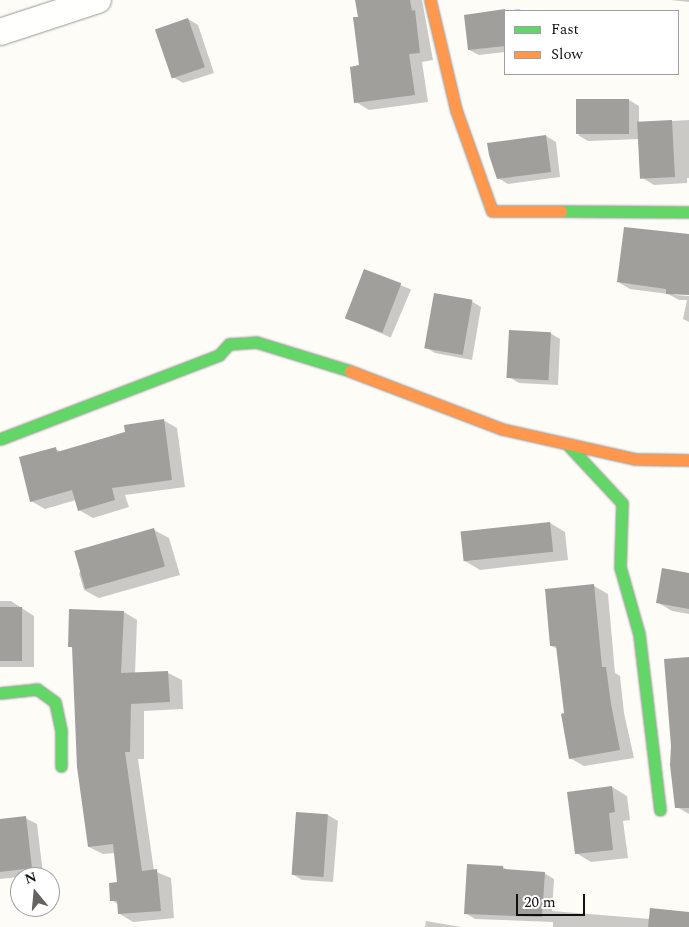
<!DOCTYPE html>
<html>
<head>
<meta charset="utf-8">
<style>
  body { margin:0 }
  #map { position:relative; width:689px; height:927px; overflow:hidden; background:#fdfcf7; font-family:Spectral,serif }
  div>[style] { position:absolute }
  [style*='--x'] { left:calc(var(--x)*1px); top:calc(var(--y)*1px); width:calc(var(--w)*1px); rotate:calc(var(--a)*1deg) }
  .shadow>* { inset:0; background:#0003; transform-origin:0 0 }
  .building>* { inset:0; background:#a19f9c; transform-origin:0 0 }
  .roads { filter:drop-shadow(0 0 1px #979795) drop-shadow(0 0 1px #979795) }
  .street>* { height:26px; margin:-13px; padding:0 13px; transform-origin:13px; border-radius:13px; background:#fffffe }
  .fast>* { height:11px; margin:-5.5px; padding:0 5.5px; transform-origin:5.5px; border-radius:5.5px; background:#63d668 }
  .slow>* { height:11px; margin:-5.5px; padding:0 5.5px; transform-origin:5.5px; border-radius:5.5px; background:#ff974d }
  span { translate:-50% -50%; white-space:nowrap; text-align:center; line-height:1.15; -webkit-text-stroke:5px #fff; paint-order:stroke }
  .legend { position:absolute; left:504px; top:10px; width:175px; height:65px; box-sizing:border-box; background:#fff; border:1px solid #a0a0a0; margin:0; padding:6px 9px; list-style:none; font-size:15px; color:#111 }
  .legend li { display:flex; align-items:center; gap:10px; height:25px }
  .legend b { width:25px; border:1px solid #a0a0a0 }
  .north { position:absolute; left:10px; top:867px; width:50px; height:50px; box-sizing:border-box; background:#fff; border:1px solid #a0a0a0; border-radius:50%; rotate:343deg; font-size:14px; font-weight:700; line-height:20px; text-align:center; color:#111 }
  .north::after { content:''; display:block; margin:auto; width:18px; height:22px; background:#646362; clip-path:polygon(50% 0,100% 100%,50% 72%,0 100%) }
  .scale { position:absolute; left:516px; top:894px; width:69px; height:22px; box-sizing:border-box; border:2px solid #111; border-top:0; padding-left:6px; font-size:15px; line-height:18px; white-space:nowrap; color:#111; -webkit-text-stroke:4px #fff; paint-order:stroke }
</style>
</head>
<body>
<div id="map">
  <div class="shadow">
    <div style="clip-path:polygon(357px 0,422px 0,433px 60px,422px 62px,428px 102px,369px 110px,356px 102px,360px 67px,360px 18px)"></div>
    <div style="clip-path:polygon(671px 0,689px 0,689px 2px)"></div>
    <div style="clip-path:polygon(519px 9px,523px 11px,505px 11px,505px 52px,479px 55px,469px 50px,465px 16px)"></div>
    <div style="clip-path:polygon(188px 19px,198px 25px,214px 73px,183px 83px,173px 77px)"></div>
    <div style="clip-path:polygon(629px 100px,639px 106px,639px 123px,689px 120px,689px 178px,687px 178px,687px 183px,654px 185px,641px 177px,639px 139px,588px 141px,578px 135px)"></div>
    <div style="clip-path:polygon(546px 136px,556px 142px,560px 177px,508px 184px,498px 178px)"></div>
    <div style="clip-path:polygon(689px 235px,689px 294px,672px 293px,675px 295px,689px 296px,689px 322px,683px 319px,687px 300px,679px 300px,668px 294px,630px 289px,618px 282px)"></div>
    <div style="left:365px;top:270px;width:50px;height:52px;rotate:23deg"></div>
    <div style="clip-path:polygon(471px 301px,481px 307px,472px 360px,435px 353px,425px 347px)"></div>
    <div style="clip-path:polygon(550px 333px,560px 339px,558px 385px,519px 383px,509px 377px)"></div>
    <div style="clip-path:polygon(163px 420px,177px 428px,185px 487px,125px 495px,129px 507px,93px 518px,79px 510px,76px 500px,45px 509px,31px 501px,55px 449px,62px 452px)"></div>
    <div style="clip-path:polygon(550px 523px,565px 532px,568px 560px,480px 570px,465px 561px)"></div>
    <div style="clip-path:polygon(154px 530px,169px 538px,180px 575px,99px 598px,84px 590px,79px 573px)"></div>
    <div style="clip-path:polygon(689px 574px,689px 614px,672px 611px,657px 602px)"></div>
    <div style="clip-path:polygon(594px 586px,608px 594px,615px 673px,620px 676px,624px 713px,634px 758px,584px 766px,570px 758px,558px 649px,551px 646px)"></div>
    <div style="clip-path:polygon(0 601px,11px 601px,34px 616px,34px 667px,0 667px)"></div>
    <div style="clip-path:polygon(124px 612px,137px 620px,135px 674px,168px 673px,182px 680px,183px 709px,144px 711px,144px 759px,138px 759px,154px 871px,171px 878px,174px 918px,133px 922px,120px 914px,119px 905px,112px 900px,118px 883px,115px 853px,103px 854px,89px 847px,73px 648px,69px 646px)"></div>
    <div style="clip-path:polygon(689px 658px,689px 814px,677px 807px)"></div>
    <div style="clip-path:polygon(612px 787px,627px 796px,630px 820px,623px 821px,628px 858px,591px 862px,576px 853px)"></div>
    <div style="clip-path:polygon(297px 813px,328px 815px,338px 821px,333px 882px,302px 880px,292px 874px)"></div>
    <div style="clip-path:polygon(25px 818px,37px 824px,43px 874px,0 879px,0 821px)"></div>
    <div style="clip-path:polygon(503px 867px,509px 871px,544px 873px,554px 879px,552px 911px,650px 919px,689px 913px,689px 927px,553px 927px,553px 922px,475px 919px,465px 913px)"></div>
    <div style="clip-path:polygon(426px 921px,461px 927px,425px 927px)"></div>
  </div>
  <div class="building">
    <div style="clip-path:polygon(355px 0,410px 0,412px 11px,415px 10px,420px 53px,409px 54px,415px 95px,354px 103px,350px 67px,359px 65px,353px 17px,358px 17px)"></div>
    <div style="clip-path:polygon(505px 9px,505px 46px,468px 50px,464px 15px)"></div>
    <div style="left:188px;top:18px;width:52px;height:35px;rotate:71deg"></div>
    <div style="left:629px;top:99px;width:35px;height:53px;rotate:90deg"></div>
    <div style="left:672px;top:120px;width:57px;height:35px;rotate:87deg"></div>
    <div style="clip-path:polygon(546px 135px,551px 172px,497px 179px,489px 155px,487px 143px)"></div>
    <div style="clip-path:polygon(624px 227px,689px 234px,689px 295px,666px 294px,666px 289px,617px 282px)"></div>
    <div style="left:364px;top:269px;width:40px;height:53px;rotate:21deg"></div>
    <div style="left:434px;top:293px;width:39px;height:56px;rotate:10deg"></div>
    <div style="left:509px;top:330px;width:42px;height:48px;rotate:3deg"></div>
    <div style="clip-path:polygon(164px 419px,172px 480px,112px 488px,115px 500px,78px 511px,72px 490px,30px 502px,19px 457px,56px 447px,57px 452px,125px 432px,124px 425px)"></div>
    <div style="left:550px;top:522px;width:30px;height:90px;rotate:84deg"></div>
    <div style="left:154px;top:528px;width:40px;height:83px;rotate:74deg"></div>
    <div style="clip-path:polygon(662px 568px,689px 573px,689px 609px,656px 603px)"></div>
    <div style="clip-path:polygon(594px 584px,602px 667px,606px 667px,611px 704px,620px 750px,569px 759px,561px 714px,564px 713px,556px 646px,550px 646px,545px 589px)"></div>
    <div style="left:0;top:607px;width:22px;height:54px"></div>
    <div style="clip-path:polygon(69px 609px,124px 611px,121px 673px,168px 671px,170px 702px,131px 704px,130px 752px,125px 752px,142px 871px,157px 869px,161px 911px,118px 914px,117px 901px,110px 901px,109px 883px,117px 882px,113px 844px,88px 847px,77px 767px,72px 647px,68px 647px)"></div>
    <div style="clip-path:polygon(689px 657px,689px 808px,675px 808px,670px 765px,671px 746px,664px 659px)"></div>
    <div style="clip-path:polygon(612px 786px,615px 812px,609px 813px,613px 850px,575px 854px,567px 792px)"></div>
    <div style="left:296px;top:812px;width:32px;height:63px;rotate:4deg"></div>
    <div style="clip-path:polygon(26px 816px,32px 868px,0 872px,0 819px)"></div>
    <div style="clip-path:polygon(467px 864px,503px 866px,503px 869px,545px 872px,542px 917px,464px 914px)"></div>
    <div style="clip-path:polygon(650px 908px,689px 912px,689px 927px,648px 927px)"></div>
  </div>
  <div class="roads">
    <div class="street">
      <div style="--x:0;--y:32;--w:103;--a:-18.1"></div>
    </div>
    <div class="fast">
      <div style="--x:561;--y:211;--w:128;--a:0.4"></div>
      <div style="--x:0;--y:439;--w:235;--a:-21"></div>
      <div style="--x:219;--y:355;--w:15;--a:-48"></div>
      <div style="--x:229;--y:344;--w:27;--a:-4"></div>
      <div style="--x:256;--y:342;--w:98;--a:17.1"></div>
      <div style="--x:567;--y:444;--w:81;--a:47"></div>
      <div style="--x:622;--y:503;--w:64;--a:91.8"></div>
      <div style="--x:620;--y:567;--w:70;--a:74.2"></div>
      <div style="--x:639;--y:634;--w:177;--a:83.2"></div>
      <div style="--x:0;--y:693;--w:37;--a:-6"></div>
      <div style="--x:37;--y:689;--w:22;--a:36"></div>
      <div style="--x:55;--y:702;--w:30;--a:78"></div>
      <div style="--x:61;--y:731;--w:35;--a:90"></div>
    </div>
    <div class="slow">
      <div style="--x:430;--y:0;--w:113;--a:76.7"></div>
      <div style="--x:456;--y:110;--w:107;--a:70.4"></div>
      <div style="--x:492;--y:211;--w:69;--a:0"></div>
      <div style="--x:350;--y:371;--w:163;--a:20.9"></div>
      <div style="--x:502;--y:429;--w:136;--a:12.7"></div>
      <div style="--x:635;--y:459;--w:54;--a:1.1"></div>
    </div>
  </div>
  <ul class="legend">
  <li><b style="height:6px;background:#63d668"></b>Fast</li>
  <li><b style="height:6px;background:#ff974d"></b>Slow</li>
  </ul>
  <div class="north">N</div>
  <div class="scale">20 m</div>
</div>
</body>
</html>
